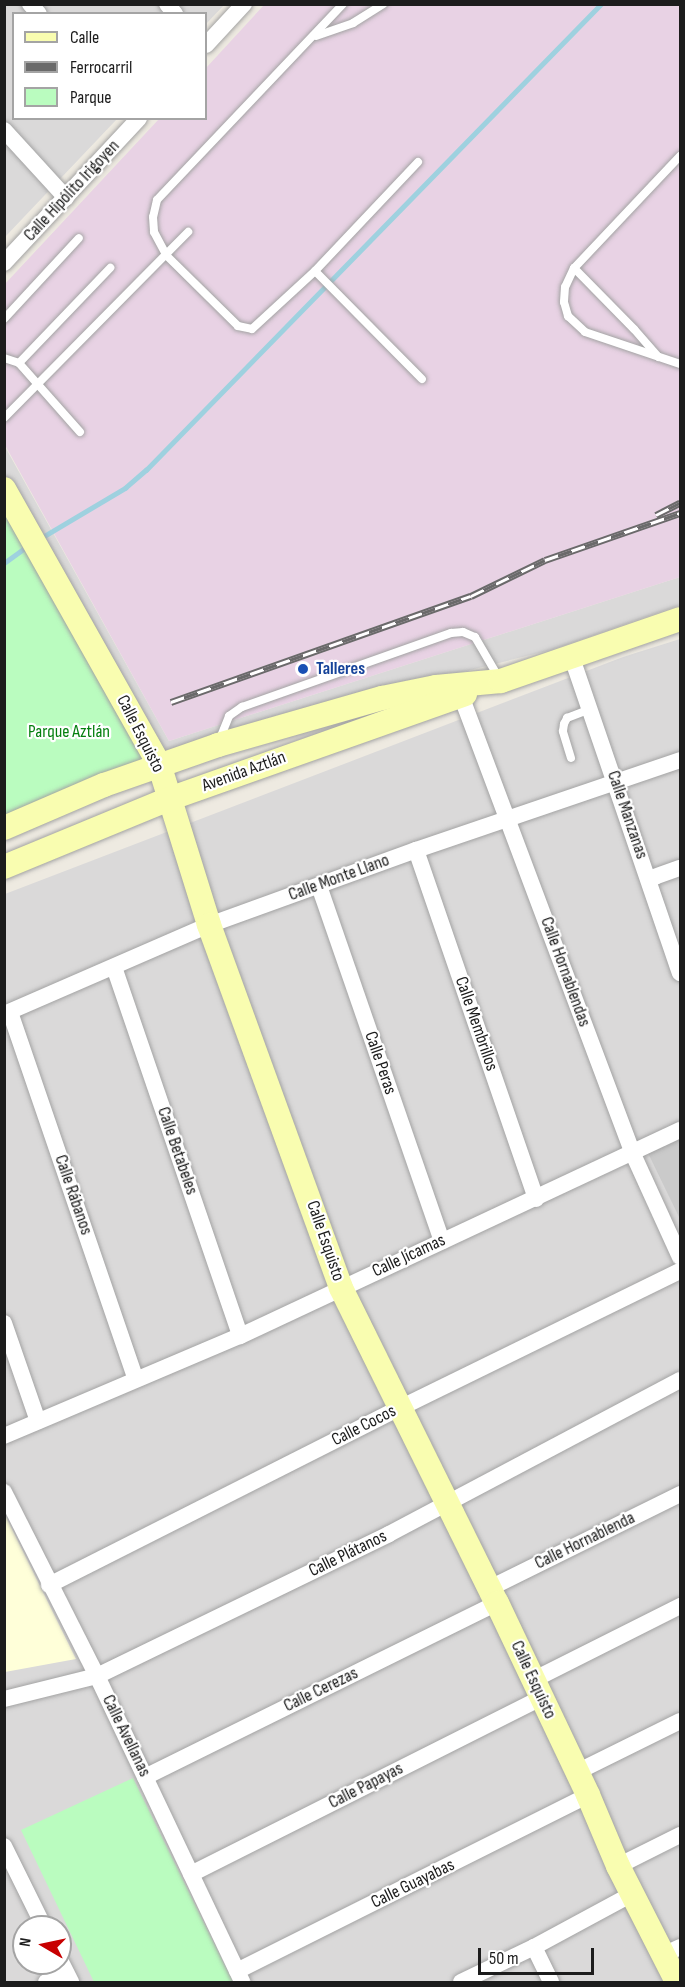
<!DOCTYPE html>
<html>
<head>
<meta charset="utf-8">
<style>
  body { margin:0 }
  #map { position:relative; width:685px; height:1987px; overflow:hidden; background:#eeeae1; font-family:"Sofia Sans Condensed",sans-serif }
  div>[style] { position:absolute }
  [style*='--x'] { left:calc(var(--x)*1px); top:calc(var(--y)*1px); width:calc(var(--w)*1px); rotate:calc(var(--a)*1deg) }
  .residential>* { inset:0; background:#dad9d9 }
  .industrial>* { inset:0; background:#e8d2e4 }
  .education>* { inset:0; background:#ffffd9 }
  .religious>* { inset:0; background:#cacaca }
  .park>* { inset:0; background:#bafcbf }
  .stream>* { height:4.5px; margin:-2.25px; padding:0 2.25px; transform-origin:2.25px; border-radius:2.25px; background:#9ed1df }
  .roads { filter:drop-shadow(0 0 2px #a3a3a3) drop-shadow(0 0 2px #a3a3a3) }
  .lane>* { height:8px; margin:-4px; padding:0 4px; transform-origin:4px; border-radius:4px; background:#fff }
  .street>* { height:16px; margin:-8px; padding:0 8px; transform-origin:8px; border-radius:8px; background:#fff }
  .secondary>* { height:24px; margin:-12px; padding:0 12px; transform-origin:12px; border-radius:12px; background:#f9fdb0 }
  .rail>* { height:7px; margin-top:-3.5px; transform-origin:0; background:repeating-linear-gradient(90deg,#fff 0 14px,#6a6a6a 0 28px); box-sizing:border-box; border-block:2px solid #6a6a6a }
  .dots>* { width:16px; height:16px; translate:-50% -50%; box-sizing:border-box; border:3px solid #fff; border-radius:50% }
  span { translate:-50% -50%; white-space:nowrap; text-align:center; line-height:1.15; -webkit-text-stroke:4.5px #fff; paint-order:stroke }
  .street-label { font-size:18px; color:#1c1c1c }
  .transit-label { font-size:18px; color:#164399; font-weight:700 }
  .left { translate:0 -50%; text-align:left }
  .park-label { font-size:18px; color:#057f0f }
  .frame { position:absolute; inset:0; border:6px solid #1c1c1c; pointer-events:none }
  .legend { position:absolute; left:12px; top:12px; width:195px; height:108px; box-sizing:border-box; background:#fff; border:2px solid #a4a4a4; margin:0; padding:8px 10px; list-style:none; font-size:18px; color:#1c1c1c }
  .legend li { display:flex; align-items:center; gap:12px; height:30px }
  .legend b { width:30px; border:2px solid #a4a4a4 }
  .north { position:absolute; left:12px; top:1915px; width:60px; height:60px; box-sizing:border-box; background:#fff; border:2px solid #a4a4a4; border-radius:50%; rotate:279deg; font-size:16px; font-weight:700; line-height:24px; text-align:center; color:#1c1c1c }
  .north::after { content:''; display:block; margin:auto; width:21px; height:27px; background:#c80001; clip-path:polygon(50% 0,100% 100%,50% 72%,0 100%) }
  .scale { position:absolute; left:478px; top:1948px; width:116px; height:27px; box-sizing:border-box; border:3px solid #1c1c1c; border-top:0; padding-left:8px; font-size:18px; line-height:21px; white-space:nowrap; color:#1c1c1c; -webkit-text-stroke:4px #fff; paint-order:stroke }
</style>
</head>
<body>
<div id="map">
  <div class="residential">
    <div style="clip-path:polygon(5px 5px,224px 5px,206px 24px,206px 14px,14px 14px,14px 118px,117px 119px,5px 237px)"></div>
    <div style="clip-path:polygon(4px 445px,169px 741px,680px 577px,680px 605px,551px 650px,304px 711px,5px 839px)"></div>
    <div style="clip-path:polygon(evenodd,680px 639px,680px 1982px,5px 1982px,5px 894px,623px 657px,680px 639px,24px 1927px,60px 1927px,60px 1963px,24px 1963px,24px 1927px)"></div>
  </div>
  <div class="industrial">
    <div style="clip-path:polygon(264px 5px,680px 5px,680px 577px,169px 741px,5px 445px,4px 285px,159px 119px,206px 118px,206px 68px)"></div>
  </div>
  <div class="education">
    <div style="clip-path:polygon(5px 1515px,76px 1659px,5px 1672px)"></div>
  </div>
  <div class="religious">
    <div style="clip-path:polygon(680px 1135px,680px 1219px,647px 1151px)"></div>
  </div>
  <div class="park">
    <div style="clip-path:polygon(4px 490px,159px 764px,4px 830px)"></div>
    <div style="clip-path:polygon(133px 1778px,233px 1982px,94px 1982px,21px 1830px)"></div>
  </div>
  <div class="stream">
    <div style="--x:41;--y:538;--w:98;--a:-30.8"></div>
    <div style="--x:125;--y:488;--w:28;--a:-41"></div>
    <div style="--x:146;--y:470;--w:651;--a:-45.68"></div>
    <div style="--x:4;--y:563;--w:31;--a:-36"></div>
  </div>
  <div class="roads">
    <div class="lane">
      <div style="--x:343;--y:4;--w:270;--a:133.5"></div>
      <div style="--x:157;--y:200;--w:17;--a:103"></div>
      <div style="--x:153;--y:217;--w:15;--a:86"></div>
      <div style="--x:154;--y:232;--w:26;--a:62"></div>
      <div style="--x:166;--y:255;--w:101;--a:44.6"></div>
      <div style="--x:238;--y:326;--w:14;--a:12"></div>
      <div style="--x:252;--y:329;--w:86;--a:-42.6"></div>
      <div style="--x:315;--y:271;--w:150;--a:-46.6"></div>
      <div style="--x:316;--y:36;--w:39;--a:-19"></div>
      <div style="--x:353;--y:23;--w:36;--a:-32"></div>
      <div style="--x:680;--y:156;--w:154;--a:133.4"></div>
      <div style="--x:574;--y:268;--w:21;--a:115"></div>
      <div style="--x:565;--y:287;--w:15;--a:94"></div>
      <div style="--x:564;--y:302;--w:15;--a:74"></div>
      <div style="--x:568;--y:316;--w:23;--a:43"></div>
      <div style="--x:585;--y:332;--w:100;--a:18.6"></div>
      <div style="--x:574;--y:268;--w:86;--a:45.5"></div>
      <div style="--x:634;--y:329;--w:37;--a:49"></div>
      <div style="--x:315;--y:271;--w:152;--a:45.3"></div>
      <div style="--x:4;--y:319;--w:110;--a:-47.2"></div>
      <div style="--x:4;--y:358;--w:16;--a:18"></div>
      <div style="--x:4;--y:418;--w:262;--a:-45.3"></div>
      <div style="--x:80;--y:432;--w:92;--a:-131.5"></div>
      <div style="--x:19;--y:363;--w:132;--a:-46.2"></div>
      <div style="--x:219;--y:741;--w:27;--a:-68"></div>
      <div style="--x:229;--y:716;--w:16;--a:-35"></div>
      <div style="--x:242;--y:707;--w:222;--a:-19.5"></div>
      <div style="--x:451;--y:633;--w:12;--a:-5"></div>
      <div style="--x:463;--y:632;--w:13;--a:23"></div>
      <div style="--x:475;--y:637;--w:48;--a:59.7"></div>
      <div style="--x:571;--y:758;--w:28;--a:-107"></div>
      <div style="--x:563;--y:731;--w:7;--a:-82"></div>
      <div style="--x:564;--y:724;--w:7;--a:-63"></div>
      <div style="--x:567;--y:718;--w:25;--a:-21"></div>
    </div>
    <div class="street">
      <div style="--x:30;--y:4;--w:13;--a:48"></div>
      <div style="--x:167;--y:4;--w:13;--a:51"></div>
      <div style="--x:206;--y:45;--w:56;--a:-47.2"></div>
      <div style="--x:4;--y:130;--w:92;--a:47.6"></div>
      <div style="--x:4;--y:263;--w:198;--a:-47"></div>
      <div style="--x:572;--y:658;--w:333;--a:71.1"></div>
      <div style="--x:457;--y:685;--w:501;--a:69.43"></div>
      <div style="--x:633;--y:1154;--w:113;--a:65.5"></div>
      <div style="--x:416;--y:850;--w:369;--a:71"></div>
      <div style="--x:649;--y:879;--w:33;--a:-20"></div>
      <div style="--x:319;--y:886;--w:376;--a:70.9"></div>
      <div style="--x:114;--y:967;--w:390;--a:71.1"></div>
      <div style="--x:10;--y:1012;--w:388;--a:71.1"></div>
      <div style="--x:4;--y:1014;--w:223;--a:-23.5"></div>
      <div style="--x:209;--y:925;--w:220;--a:-19.9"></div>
      <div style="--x:416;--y:850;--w:279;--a:-18.8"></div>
      <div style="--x:4;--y:1323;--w:104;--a:70.9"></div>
      <div style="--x:4;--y:1436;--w:256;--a:-23"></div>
      <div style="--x:240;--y:1336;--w:486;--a:-25.1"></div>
      <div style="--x:4;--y:1492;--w:206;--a:63.2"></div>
      <div style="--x:97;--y:1676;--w:339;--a:64.6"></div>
      <div style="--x:49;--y:1585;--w:393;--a:-26.8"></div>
      <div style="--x:400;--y:1408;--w:312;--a:-26.1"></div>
      <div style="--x:490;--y:1588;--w:212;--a:-26.3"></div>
      <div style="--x:533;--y:1680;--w:165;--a:-26.7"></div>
      <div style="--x:4;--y:1699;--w:96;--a:-13.9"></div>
      <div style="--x:97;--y:1676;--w:325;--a:-25.9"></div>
      <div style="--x:389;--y:1534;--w:329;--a:-27.9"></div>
      <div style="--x:577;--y:1772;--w:115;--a:-26.3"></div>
      <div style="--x:145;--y:1777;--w:393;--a:-26.3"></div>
      <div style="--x:4;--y:1846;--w:90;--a:63.7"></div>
      <div style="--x:618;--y:1866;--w:69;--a:-26.6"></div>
      <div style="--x:191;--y:1874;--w:392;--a:-26.7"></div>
      <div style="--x:534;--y:1947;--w:39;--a:64"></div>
      <div style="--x:663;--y:1955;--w:19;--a:-25"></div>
      <div style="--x:60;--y:1960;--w:25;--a:63"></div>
      <div style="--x:237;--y:1971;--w:393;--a:-26.6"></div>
      <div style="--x:46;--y:1982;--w:22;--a:-24"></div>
      <div style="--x:461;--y:1982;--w:81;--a:-25.6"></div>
      <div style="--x:534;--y:1947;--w:111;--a:-28.4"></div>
    </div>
    <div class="secondary">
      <div style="--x:4;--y:489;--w:316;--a:60.6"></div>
      <div style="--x:159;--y:764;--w:169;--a:72.7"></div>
      <div style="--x:209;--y:925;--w:386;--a:70"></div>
      <div style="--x:341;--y:1288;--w:352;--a:63.7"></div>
      <div style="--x:497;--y:1603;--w:212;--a:64.6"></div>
      <div style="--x:588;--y:1795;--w:77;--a:67.1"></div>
      <div style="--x:618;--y:1866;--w:130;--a:63"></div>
      <div style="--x:4;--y:828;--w:109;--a:-23.3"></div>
      <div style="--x:104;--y:785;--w:121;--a:-19.3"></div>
      <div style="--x:218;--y:745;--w:171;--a:-16"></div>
      <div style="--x:382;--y:698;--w:55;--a:-11.5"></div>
      <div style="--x:436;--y:687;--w:65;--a:-5.3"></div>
      <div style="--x:501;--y:681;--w:189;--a:-19.1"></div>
      <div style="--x:4;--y:867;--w:178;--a:-22.4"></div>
      <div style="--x:169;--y:799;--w:314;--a:-19.5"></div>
    </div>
  </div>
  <div class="rail">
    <div style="--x:656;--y:515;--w:27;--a:-27"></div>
    <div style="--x:171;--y:702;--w:318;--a:-19.5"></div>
    <div style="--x:471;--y:596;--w:82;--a:-25.9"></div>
    <div style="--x:545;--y:560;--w:143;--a:-19.2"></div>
  </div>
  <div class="dots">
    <div style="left:303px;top:669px;background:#1a4fb4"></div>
  </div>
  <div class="street-label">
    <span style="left:72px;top:191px;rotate:-47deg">Calle Hipólito Irigoyen</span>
    <span style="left:140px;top:734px;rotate:63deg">Calle Esquisto</span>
    <span style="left:244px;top:772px;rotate:-20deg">Avenida Aztlán</span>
    <span style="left:627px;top:815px;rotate:71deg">Calle Manzanas</span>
    <span style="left:339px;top:878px;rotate:-20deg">Calle Monte Llano</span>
    <span style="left:565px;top:972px;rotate:70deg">Calle Hornablendas</span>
    <span style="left:476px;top:1024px;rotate:71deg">Calle Membrillos</span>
    <span style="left:380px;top:1063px;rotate:71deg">Calle Peras</span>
    <span style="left:177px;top:1151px;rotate:71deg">Calle Betabeles</span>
    <span style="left:73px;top:1195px;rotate:71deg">Calle Rábanos</span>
    <span style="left:325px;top:1241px;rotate:71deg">Calle Esquisto</span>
    <span style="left:409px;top:1256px;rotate:-25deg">Calle Jícamas</span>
    <span style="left:364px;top:1426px;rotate:-27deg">Calle Cocos</span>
    <span style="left:585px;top:1541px;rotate:-26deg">Calle Hornablenda</span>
    <span style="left:348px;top:1554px;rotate:-26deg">Calle Plátanos</span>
    <span style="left:533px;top:1680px;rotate:65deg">Calle Esquisto</span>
    <span style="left:321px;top:1690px;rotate:-26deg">Calle Cerezas</span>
    <span style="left:126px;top:1736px;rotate:64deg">Calle Avellanas</span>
    <span style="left:366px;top:1786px;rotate:-27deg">Calle Papayas</span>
    <span style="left:413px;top:1884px;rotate:-26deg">Calle Guayabas</span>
  </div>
  <div class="transit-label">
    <span class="left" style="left:316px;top:669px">Talleres</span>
  </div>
  <div class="park-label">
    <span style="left:69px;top:732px">Parque Aztlán</span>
  </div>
  <div class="frame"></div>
  <ul class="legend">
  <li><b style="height:8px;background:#f9fdb0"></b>Calle</li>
  <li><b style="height:8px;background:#6a6a6a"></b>Ferrocarril</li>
  <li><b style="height:16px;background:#bafcbf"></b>Parque</li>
  </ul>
  <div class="north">N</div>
  <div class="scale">50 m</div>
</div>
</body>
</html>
